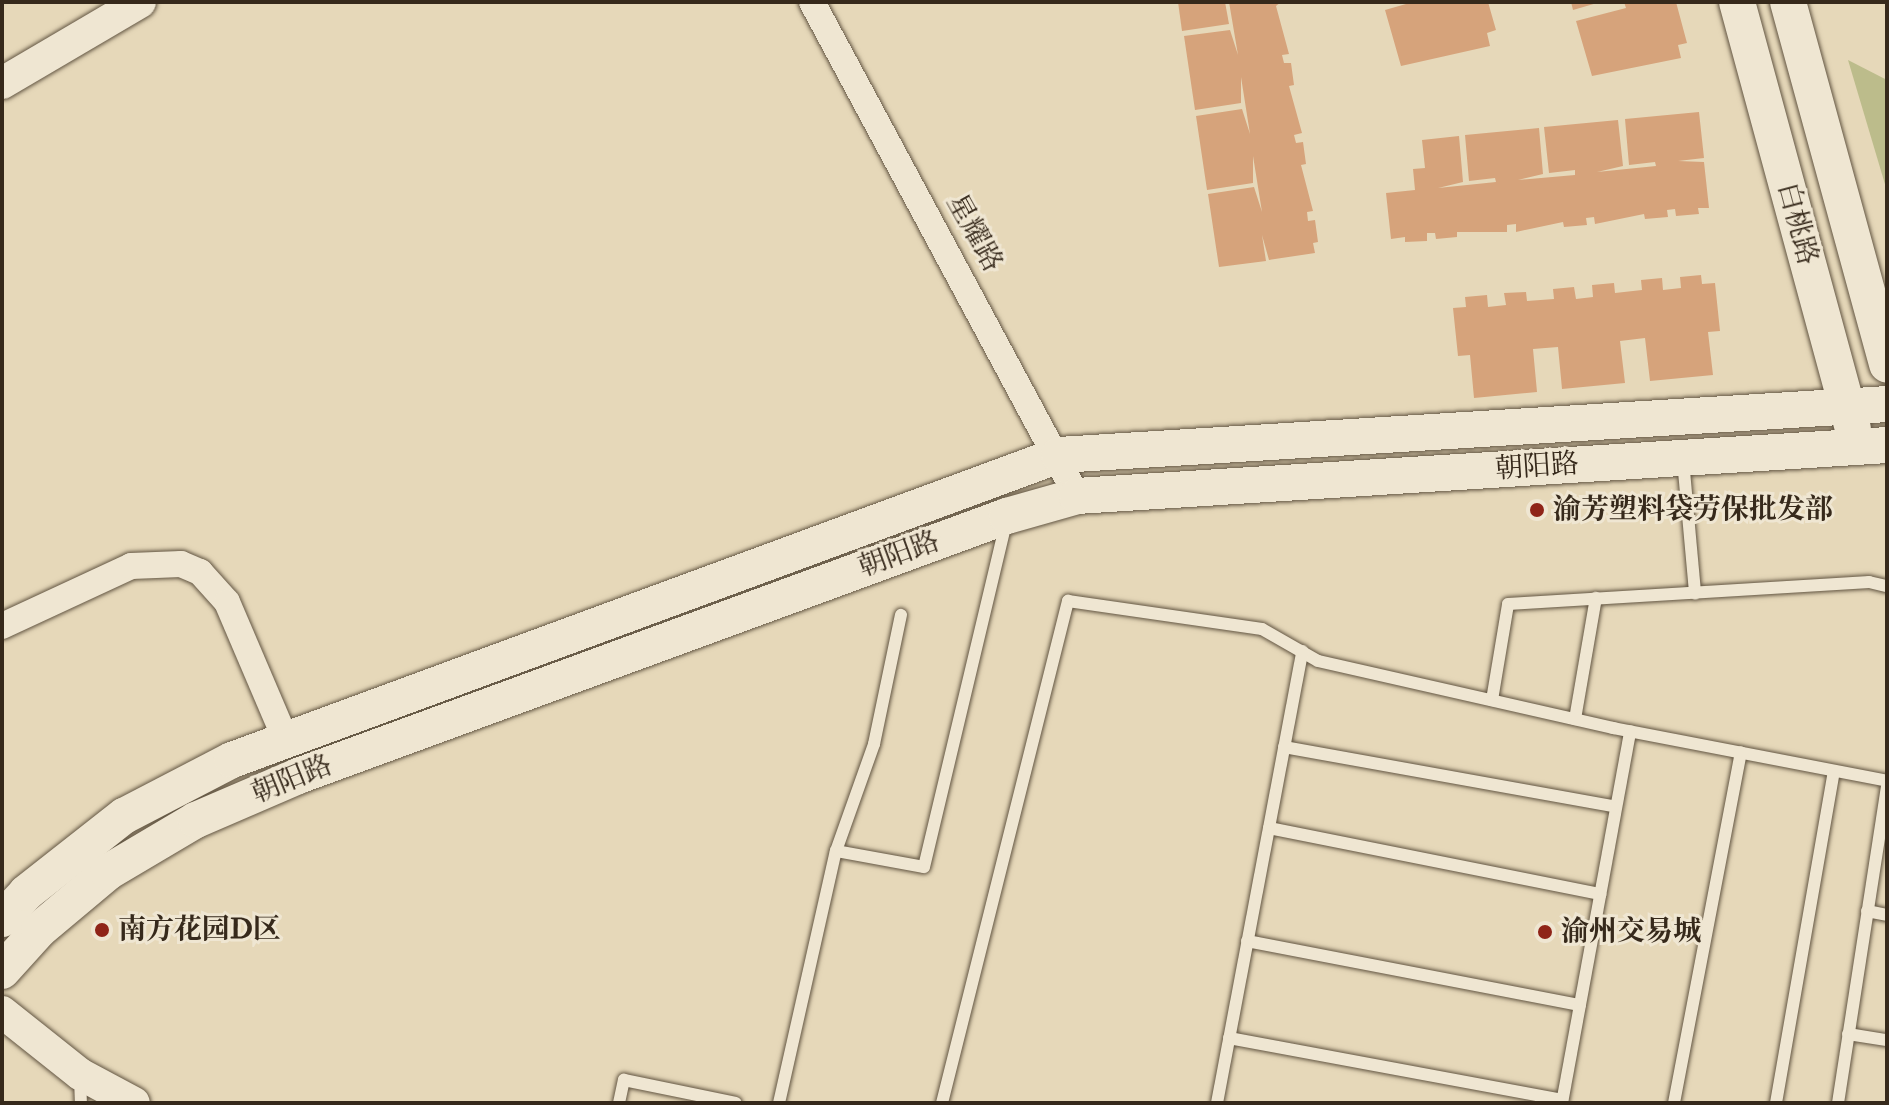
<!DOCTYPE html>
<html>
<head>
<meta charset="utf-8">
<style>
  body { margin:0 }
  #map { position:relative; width:1889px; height:1105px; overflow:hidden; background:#e6d8b9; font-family:"IM FELL Double Pica","Noto Serif SC",serif }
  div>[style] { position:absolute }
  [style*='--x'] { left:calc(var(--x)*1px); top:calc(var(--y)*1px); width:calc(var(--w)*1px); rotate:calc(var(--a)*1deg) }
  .green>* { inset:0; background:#bcbc8b }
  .building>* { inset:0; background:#d6a37b }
  .roads { filter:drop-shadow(0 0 2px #625542) drop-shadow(0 0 2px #625542) }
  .service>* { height:12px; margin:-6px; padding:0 6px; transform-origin:6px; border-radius:6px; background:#efe6d2 }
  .minor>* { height:26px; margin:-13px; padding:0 13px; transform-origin:13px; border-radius:13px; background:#efe6d2 }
  .tertiary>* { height:32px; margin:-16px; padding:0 16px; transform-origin:16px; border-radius:16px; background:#efe6d2 }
  .secondary>* { height:36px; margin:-18px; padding:0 18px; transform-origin:18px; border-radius:18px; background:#efe6d2 }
  .dots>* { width:22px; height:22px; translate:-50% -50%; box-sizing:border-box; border:4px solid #efe6d2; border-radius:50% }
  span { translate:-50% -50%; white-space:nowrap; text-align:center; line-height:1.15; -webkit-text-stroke:6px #efe6d2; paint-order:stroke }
  .street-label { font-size:28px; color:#36291b }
  .poi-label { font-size:28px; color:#36291b; font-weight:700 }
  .left { translate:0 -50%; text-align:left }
  .frame { position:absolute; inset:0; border:4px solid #36291b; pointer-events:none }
</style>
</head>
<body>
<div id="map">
  <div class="green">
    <div style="clip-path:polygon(1848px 60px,1887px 80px,1887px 191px)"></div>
  </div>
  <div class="building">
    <div style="clip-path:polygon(1178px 2px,1225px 2px,1229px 24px,1182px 31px)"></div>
    <div style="clip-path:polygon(1229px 2px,1281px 2px,1276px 6px,1289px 54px,1282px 55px,1284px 63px,1291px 63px,1294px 85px,1289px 86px,1302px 133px,1294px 135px,1296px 143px,1303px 142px,1306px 164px,1301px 165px,1313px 211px,1307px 212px,1308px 221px,1315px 220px,1318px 242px,1313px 243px,1315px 253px,1269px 260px,1262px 235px,1266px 261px,1219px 267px,1208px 194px,1254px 187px,1262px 212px,1253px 156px,1253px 183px,1207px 190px,1196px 116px,1242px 109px,1250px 134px,1241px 77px,1241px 103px,1195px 110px,1184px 36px,1230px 30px,1238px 55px)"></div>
    <div style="clip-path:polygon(1413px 2px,1488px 2px,1496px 30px,1487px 33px,1490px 46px,1401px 66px,1385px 10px)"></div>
    <div style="clip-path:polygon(1571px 2px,1597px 2px,1597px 3px,1573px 10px)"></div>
    <div style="clip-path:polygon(1624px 2px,1676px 2px,1687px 43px,1678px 45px,1681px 58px,1592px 76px,1576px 21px,1626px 8px)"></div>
    <div style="clip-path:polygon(1699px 112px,1704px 158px,1678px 161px,1704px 162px,1709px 208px,1698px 208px,1699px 214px,1676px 216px,1675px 209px,1667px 210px,1668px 217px,1645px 219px,1644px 214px,1595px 224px,1594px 217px,1586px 218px,1587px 225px,1564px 227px,1563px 222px,1516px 232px,1516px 224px,1507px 225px,1507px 232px,1457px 232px,1457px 237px,1436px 239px,1435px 233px,1427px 233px,1427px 241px,1405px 242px,1405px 237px,1391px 239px,1386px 193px,1415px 190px,1413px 169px,1425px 168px,1422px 140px,1459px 136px,1463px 182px,1438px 188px,1496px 182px,1495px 178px,1469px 181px,1465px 135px,1539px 128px,1543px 174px,1518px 180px,1575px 175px,1575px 170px,1549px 173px,1544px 127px,1618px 120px,1623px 166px,1597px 172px,1656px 166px,1655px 162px,1629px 165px,1625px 119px)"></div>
    <div style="clip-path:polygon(1701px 275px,1702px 284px,1715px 283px,1720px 331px,1708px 332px,1713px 375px,1650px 381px,1645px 338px,1620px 341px,1625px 383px,1562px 389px,1558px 347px,1533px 349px,1537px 392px,1474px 398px,1470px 355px,1458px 356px,1453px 308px,1466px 307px,1465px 297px,1487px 295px,1488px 307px,1506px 305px,1504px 293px,1526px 292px,1527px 301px,1554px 299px,1553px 289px,1574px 287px,1576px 299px,1593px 297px,1592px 285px,1614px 283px,1615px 293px,1642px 290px,1641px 280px,1662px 278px,1663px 290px,1681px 288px,1680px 277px)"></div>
  </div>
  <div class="roads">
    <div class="service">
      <div style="--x:1683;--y:460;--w:134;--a:84.8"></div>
      <div style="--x:1492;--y:700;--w:97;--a:-80.5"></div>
      <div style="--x:1508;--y:604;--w:362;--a:-3.5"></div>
      <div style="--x:1869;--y:582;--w:18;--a:13"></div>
      <div style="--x:1575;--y:719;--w:123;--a:-80.2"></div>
      <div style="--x:1284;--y:747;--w:337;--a:10.2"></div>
      <div style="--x:1269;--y:828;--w:338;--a:11.3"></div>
      <div style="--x:836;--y:851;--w:89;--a:10.3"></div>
      <div style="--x:924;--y:867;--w:354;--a:-76.6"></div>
      <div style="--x:1867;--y:911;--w:20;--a:11"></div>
      <div style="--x:1247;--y:941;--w:339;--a:10.9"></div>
      <div style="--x:1848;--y:1034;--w:39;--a:9"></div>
      <div style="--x:1229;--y:1038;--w:339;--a:10.5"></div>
      <div style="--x:80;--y:1077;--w:26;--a:88"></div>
      <div style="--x:619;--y:1103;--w:24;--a:-78"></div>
      <div style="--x:624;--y:1080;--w:114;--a:11.6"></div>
      <div style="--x:779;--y:1103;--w:258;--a:-77.3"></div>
      <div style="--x:836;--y:851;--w:114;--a:-70.4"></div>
      <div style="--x:874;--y:744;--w:132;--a:-78.2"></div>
      <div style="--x:942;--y:1103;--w:518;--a:-75.91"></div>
      <div style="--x:1068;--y:601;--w:196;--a:8.2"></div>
      <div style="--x:1262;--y:629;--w:64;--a:29.7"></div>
      <div style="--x:1318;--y:661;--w:303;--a:12.8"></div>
      <div style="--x:1613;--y:728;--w:279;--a:10.9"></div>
      <div style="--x:1217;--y:1103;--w:460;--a:-79.3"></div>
      <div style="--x:1562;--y:1103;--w:378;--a:-79.6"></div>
      <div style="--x:1674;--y:1103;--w:357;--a:-79.2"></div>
      <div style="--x:1776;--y:1103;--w:337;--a:-80.1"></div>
      <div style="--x:1838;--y:1103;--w:321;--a:-81.2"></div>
    </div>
    <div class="minor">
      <div style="--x:812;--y:2;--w:561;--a:61.79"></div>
      <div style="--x:2;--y:626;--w:142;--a:-24.9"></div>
      <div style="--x:131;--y:566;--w:50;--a:-2.3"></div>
      <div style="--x:181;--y:564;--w:21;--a:23"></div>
      <div style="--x:200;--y:572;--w:40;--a:48"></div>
      <div style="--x:227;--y:602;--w:148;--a:66.9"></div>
    </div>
    <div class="tertiary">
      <div style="--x:2;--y:83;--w:160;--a:-30.4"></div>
      <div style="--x:2;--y:1012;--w:100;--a:38.5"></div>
      <div style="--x:80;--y:1074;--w:61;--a:28.2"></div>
    </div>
    <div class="secondary">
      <div style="--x:1737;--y:2;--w:442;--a:74.8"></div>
      <div style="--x:1788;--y:2;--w:376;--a:74.7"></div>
      <div style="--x:2;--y:919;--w:35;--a:-47"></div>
      <div style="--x:26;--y:893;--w:125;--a:-38.2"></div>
      <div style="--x:124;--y:816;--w:122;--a:-27.4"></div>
      <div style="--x:232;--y:760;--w:881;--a:-20.24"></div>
      <div style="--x:1059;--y:455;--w:830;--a:-3.52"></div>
      <div style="--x:2;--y:971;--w:55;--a:-47.9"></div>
      <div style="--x:39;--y:930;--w:90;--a:-40"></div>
      <div style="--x:108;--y:872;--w:102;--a:-30.6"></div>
      <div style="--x:196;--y:820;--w:111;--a:-23.3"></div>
      <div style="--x:298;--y:776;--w:755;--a:-20.14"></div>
      <div style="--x:1007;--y:516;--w:73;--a:-15.9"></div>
      <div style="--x:1077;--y:496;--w:812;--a:-3.6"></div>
    </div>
  </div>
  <div class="dots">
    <div style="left:1537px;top:510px;background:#8f2418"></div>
    <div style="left:102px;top:930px;background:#8f2418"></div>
    <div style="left:1545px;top:932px;background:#8f2418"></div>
  </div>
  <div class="street-label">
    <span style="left:1797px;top:224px;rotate:75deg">白桃路</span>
    <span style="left:974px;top:233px;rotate:61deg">星耀路</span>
    <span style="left:1537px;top:467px;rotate:-4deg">朝阳路</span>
    <span style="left:899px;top:555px;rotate:-20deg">朝阳路</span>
    <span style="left:292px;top:780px;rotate:-22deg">朝阳路</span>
  </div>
  <div class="poi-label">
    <span class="left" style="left:1553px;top:510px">渝芳塑料袋劳保批发部</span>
    <span class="left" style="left:118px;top:930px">南方花园D区</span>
    <span class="left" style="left:1561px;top:932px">渝州交易城</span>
  </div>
  <div class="frame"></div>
</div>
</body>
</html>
